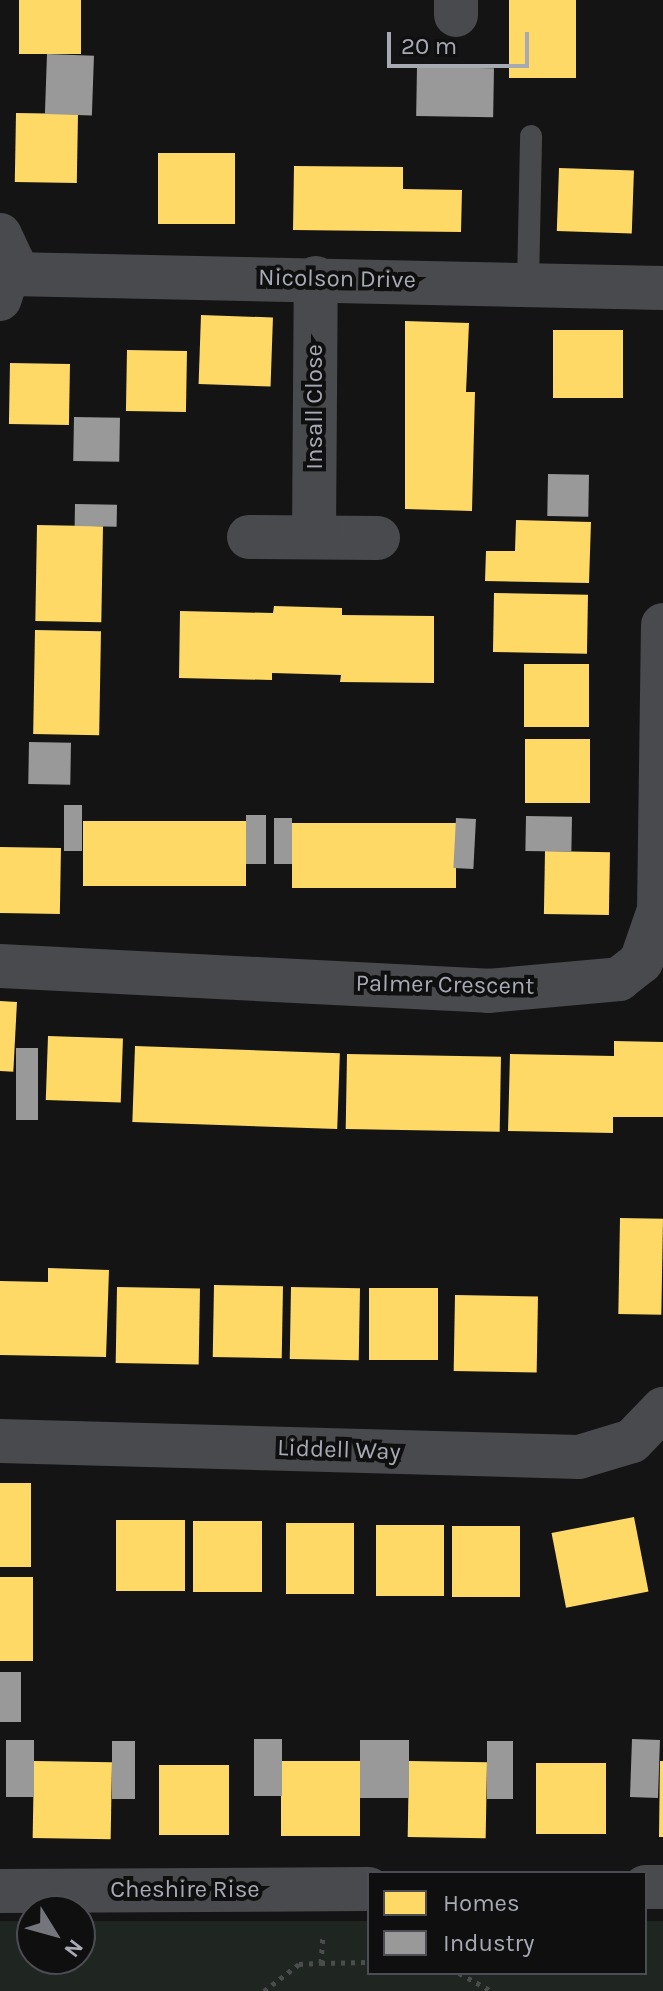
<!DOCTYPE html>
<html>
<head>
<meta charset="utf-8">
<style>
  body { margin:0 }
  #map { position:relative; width:663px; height:1991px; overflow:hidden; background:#141415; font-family:Karla,sans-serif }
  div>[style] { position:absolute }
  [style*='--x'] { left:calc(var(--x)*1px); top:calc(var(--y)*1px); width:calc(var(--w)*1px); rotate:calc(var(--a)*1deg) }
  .green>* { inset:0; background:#1f2520 }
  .homes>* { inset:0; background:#ffd966; transform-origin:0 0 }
  .industry>* { inset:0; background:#999; transform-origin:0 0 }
  .path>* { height:5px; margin-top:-2.5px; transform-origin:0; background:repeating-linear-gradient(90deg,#4a4c4e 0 4px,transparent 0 10px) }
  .service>* { height:22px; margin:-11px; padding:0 11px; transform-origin:11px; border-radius:11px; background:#494a4d }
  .minor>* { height:44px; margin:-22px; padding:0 22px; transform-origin:22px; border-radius:22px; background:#494a4d }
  span { translate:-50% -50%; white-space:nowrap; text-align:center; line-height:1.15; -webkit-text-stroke:8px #0f0f10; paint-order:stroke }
  .street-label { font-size:24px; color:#a7aab4 }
  .legend { position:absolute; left:367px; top:1871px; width:280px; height:104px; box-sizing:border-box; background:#0f0f10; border:2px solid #4c4d52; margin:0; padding:10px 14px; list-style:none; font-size:24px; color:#a7aab4 }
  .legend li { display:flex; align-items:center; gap:16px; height:40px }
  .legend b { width:40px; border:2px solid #4c4d52 }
  .north { position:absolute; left:16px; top:1895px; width:80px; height:80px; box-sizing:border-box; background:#0f0f10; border:2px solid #4c4d52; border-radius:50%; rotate:127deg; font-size:22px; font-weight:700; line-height:32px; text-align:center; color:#a7aab4 }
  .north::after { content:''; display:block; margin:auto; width:28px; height:36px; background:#74767c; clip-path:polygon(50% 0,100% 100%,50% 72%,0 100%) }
  .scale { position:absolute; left:387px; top:32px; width:142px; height:36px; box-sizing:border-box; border:4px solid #a7aab4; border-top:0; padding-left:10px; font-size:24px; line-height:28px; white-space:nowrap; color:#a7aab4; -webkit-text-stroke:6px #0f0f10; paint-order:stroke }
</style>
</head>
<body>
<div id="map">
  <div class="green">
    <div style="clip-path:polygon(0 1921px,32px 1921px,32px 1959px,80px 1959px,80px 1921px,369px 1921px,369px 1973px,645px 1973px,645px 1921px,663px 1921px,663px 1991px,0 1991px)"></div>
  </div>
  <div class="homes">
    <div style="left:19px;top:0;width:62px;height:54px"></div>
    <div style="left:509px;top:0;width:67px;height:78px"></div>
    <div style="left:16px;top:113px;width:62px;height:69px;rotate:1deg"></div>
    <div style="left:158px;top:153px;width:77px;height:71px"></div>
    <div style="clip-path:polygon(294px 166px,403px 167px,403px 189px,462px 190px,461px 232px,293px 230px)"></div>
    <div style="left:559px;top:168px;width:75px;height:63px;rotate:2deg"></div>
    <div style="left:201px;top:315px;width:72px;height:69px;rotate:2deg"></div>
    <div style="clip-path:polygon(405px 321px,469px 323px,466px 392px,475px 392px,472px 511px,405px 509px)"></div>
    <div style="left:553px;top:330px;width:70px;height:68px"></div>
    <div style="left:127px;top:350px;width:60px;height:61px;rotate:1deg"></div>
    <div style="left:10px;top:363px;width:60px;height:61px;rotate:1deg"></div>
    <div style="clip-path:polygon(516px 520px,591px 522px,589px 583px,485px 581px,486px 551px,515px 551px)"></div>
    <div style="left:37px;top:525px;width:66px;height:96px;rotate:1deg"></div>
    <div style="left:494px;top:593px;width:94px;height:59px;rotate:1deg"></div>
    <div style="clip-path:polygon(274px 606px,342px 608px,342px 615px,434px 616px,434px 683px,340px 682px,341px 675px,272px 673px,272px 680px,179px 678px,180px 611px,273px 613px)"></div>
    <div style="left:35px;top:630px;width:66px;height:104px;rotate:1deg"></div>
    <div style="left:524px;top:664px;width:65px;height:63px"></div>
    <div style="left:525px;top:739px;width:65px;height:64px"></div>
    <div style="left:83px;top:821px;width:163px;height:65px"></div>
    <div style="left:292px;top:823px;width:164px;height:65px"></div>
    <div style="left:0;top:847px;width:61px;height:66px;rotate:1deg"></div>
    <div style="left:545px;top:851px;width:65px;height:63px;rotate:1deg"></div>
    <div style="left:0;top:1001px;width:17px;height:70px;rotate:3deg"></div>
    <div style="left:48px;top:1036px;width:75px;height:64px;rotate:2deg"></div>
    <div style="clip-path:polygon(614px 1041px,663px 1042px,663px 1117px,613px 1117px,613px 1133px,508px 1131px,510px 1054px,614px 1056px)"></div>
    <div style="left:135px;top:1046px;width:205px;height:76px;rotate:2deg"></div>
    <div style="left:347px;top:1054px;width:154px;height:75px;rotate:1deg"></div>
    <div style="left:620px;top:1218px;width:43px;height:96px;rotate:1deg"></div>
    <div style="clip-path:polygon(48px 1268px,109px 1270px,106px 1357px,0 1355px,0 1281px,48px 1282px)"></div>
    <div style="left:214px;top:1285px;width:69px;height:72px;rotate:1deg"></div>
    <div style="left:117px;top:1287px;width:83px;height:76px;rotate:1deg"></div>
    <div style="left:291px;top:1287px;width:69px;height:72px;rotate:1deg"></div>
    <div style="left:369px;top:1288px;width:69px;height:72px"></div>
    <div style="left:455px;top:1295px;width:83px;height:76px;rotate:1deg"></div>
    <div style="left:0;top:1483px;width:31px;height:84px"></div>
    <div style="left:634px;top:1517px;width:76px;height:84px;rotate:79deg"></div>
    <div style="left:116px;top:1520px;width:69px;height:71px"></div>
    <div style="left:193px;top:1521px;width:69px;height:71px"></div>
    <div style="left:286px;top:1523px;width:68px;height:71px"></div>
    <div style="left:376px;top:1525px;width:68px;height:71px"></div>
    <div style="left:452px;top:1526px;width:68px;height:71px"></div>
    <div style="left:0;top:1577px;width:33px;height:84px"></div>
    <div style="left:34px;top:1761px;width:78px;height:77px;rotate:1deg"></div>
    <div style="left:281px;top:1761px;width:79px;height:75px"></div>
    <div style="left:409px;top:1761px;width:78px;height:76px;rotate:1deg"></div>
    <div style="clip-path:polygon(660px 1761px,663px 1761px,663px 1837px,659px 1837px)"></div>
    <div style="left:536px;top:1763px;width:70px;height:71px"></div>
    <div style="left:159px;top:1765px;width:70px;height:70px"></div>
  </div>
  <div class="industry">
    <div style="left:47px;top:54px;width:47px;height:60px;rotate:2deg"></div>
    <div style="left:417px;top:67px;width:77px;height:49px;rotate:1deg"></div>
    <div style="left:74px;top:417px;width:46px;height:44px;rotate:1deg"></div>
    <div style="left:548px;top:474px;width:41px;height:42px;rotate:1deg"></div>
    <div style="left:75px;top:504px;width:42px;height:22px;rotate:1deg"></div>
    <div style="left:29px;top:742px;width:42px;height:42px;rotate:1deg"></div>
    <div style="left:64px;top:805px;width:18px;height:46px"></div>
    <div style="left:246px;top:815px;width:20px;height:49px"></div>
    <div style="left:526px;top:816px;width:46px;height:35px;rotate:1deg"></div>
    <div style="left:274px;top:818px;width:18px;height:46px"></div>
    <div style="left:456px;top:818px;width:20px;height:50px;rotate:3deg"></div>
    <div style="left:16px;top:1048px;width:22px;height:72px"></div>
    <div style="left:0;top:1672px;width:21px;height:50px"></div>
    <div style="left:254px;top:1739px;width:28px;height:57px"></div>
    <div style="left:632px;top:1739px;width:28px;height:58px;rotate:2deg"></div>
    <div style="left:6px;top:1740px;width:28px;height:57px"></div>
    <div style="left:360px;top:1740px;width:49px;height:58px"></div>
    <div style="left:112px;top:1741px;width:23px;height:58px"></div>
    <div style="left:487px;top:1741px;width:26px;height:58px"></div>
  </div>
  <div class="path">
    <div style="--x:321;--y:1963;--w:48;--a:-1.2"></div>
    <div style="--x:459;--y:1973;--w:37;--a:29"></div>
    <div style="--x:264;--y:1991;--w:44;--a:-37.6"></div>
    <div style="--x:299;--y:1964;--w:22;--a:-3"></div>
    <div style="--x:321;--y:1963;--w:29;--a:-86"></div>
  </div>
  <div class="service">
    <div style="--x:528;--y:284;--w:148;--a:-88.8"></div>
  </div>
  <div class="minor">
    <div style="--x:456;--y:15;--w:15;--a:-90"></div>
    <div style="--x:0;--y:235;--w:29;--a:65"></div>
    <div style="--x:12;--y:261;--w:40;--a:108"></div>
    <div style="--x:11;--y:274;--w:652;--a:1.23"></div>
    <div style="--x:249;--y:537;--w:129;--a:0.4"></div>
    <div style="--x:314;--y:537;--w:259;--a:-89.6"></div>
    <div style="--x:0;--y:966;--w:489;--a:2.9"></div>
    <div style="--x:488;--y:991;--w:132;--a:-5.2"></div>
    <div style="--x:619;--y:979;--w:28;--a:-38"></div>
    <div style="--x:641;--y:962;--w:55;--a:-70.9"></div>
    <div style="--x:659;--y:910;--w:285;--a:-89.2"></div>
    <div style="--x:0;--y:1441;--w:579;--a:1.58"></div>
    <div style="--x:579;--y:1457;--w:55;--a:-16.8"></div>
    <div style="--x:632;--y:1441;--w:45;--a:-45.9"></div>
    <div style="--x:645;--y:1887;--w:18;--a:0"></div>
    <div style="--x:0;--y:1891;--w:369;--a:-0.3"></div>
  </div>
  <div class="street-label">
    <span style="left:337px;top:279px;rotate:1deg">Nicolson Drive</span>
    <span style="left:315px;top:407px;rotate:-90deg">Insall Close</span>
    <span style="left:445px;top:985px;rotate:1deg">Palmer Crescent</span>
    <span style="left:339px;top:1450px;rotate:2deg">Liddell Way</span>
    <span style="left:185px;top:1890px">Cheshire Rise</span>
  </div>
  <ul class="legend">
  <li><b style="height:22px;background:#ffd966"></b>Homes</li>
  <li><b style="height:22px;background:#999"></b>Industry</li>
  </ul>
  <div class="north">N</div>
  <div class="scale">20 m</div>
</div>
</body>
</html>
